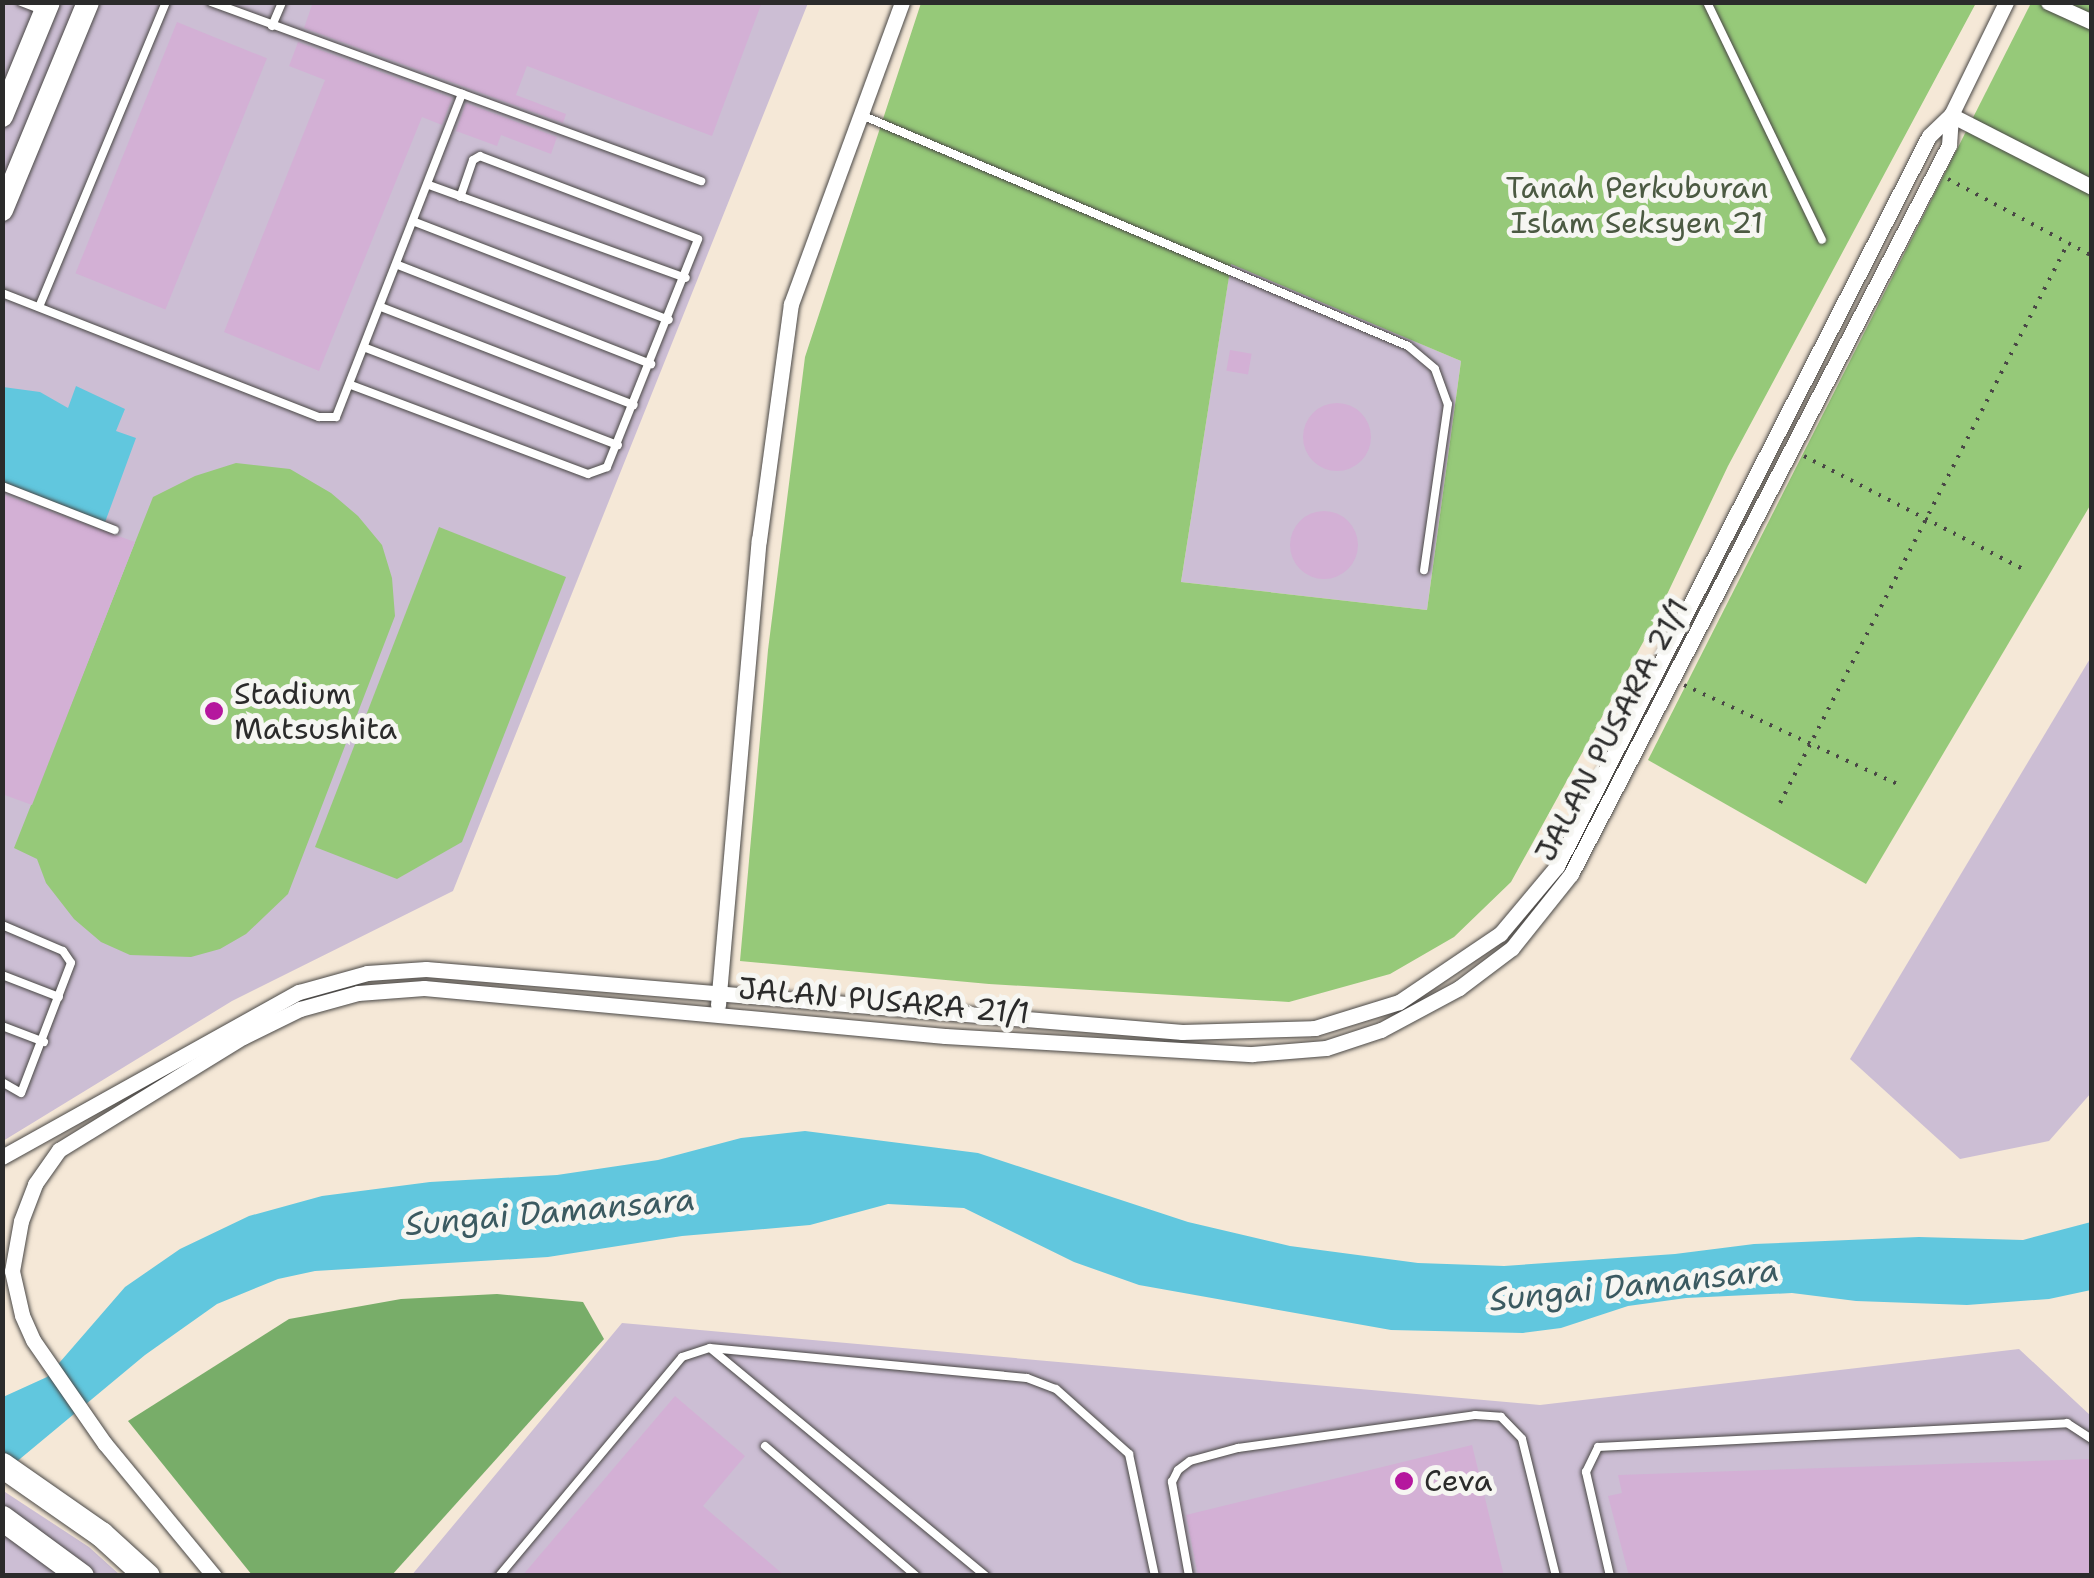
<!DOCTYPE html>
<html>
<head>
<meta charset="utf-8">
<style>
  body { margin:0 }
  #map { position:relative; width:2094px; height:1578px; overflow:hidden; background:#f5e8d7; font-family:"Shantell Sans",sans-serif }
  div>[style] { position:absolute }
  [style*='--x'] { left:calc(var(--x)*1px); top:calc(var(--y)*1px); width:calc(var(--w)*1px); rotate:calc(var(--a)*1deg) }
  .industrial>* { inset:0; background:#ccbed4 }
  .green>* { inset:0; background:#96c979 }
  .forest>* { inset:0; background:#78ad69 }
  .water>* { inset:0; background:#61c7de }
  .building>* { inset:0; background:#d3b0d5; transform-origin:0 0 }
  .round { border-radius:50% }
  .path>* { height:4px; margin-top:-2px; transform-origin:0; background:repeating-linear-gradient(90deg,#494745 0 2.5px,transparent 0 10.5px) }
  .roads { filter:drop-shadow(0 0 2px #494745) drop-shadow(0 0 2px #494745) }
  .lane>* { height:8px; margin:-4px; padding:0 4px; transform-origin:4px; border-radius:4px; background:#fff }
  .street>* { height:15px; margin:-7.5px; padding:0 7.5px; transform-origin:7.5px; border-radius:7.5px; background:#fff }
  .secondary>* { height:22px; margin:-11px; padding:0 11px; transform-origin:11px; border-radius:11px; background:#fff }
  .primary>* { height:25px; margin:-12.5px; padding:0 12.5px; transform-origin:12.5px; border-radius:12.5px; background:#fff }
  .dots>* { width:28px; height:28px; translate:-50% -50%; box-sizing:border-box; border:5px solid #f6f6f2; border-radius:50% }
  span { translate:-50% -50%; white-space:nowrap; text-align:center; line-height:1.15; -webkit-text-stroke:10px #f6f6f2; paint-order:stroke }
  .park-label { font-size:30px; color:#4b5a42 }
  .poi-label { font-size:30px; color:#2b2b2b }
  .left { translate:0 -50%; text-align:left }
  .street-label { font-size:30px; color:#2b2b2b }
  .water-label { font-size:32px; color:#3b5a61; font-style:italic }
  .frame { position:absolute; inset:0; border:5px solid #2b2b2b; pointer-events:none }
</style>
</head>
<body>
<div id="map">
  <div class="industrial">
    <div style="clip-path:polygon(3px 3px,808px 3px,453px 891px,232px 1001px,3px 1141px)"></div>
    <div style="clip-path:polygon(1231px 263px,1461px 361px,1427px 610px,1181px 582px)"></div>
    <div style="clip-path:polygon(2091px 657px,2091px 1093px,2049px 1141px,1960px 1159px,1850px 1059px)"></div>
    <div style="clip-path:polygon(622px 1323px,1540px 1405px,2019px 1349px,2091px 1416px,2091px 1575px,411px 1576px)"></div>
    <div style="clip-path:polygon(2px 1490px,89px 1547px,120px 1575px,3px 1575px)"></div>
  </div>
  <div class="green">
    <div style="clip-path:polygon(evenodd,921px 3px,1976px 3px,1728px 466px,1652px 626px,1511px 882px,1454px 937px,1390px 974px,1289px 1002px,989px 984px,740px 961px,768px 650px,805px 357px,921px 3px,1231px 264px,1461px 361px,1427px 610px,1181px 582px,1231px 264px)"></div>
    <div style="clip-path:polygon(2031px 3px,2091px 3px,2091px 504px,1866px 884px,1648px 760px)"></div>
    <div style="clip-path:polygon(236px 463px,290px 469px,331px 493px,358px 516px,382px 545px,392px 578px,395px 616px,288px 894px,246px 934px,220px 949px,191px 957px,130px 955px,101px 942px,74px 919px,46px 883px,37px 859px,14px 848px,153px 497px,195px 476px)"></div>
    <div style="clip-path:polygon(439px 527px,566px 577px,462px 842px,397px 879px,315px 847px)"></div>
  </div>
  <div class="forest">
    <div style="clip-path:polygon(497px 1294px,583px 1302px,604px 1339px,392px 1575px,252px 1575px,128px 1421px,289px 1319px,401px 1299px)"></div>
  </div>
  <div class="water">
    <div style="clip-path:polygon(76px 386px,125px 409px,116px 431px,136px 438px,104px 525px,3px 482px,3px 387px,40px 392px,68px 408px)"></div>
    <div style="clip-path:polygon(805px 1131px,978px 1153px,1188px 1222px,1290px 1246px,1418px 1263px,1504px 1266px,1675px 1254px,1754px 1244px,1919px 1237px,2023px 1240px,2091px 1222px,2091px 1290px,2049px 1299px,1967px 1305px,1856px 1301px,1792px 1293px,1686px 1298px,1628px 1306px,1561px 1328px,1523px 1333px,1391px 1330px,1139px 1285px,1074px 1262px,964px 1208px,888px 1204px,810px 1225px,682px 1236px,548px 1257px,315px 1271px,278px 1279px,217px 1304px,145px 1355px,3px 1473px,3px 1397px,47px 1377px,125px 1287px,180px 1249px,249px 1216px,322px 1196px,430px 1182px,557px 1175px,658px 1160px,741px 1138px)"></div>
  </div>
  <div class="building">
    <div style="clip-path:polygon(313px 2px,762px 2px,712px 136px,527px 66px,516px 95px,566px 114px,563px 123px,304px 28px)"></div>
    <div style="left:177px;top:22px;width:97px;height:271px;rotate:22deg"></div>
    <div style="clip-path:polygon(298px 42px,452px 98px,442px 125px,422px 117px,319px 371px,224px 332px,325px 80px,289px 66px)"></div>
    <div style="clip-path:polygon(466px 103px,557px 137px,551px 154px,501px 135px,497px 146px,456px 131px)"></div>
    <div style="left:1230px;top:350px;width:22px;height:21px;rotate:10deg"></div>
    <div class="round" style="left:1303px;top:403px;width:68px;height:68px"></div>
    <div style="clip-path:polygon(2px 494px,135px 542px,32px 805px,2px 794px)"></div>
    <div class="round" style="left:1290px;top:511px;width:68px;height:68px"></div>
    <div style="clip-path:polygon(675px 1396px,745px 1456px,703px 1506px,785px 1576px,522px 1576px)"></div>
    <div style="clip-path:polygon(1472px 1445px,1504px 1576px,1198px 1576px,1186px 1515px)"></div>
    <div style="clip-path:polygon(2092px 1459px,2092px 1576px,1629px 1576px,1608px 1496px,1622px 1493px,1618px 1475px)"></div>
  </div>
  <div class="path">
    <div style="--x:1948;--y:179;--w:163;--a:28.1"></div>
    <div style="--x:1804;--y:456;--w:251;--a:27.3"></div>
    <div style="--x:1684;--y:685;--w:240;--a:24.9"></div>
    <div style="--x:1780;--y:803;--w:630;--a:-62.78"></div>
  </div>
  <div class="roads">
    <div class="lane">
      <div style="--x:21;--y:2;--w:22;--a:21"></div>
      <div style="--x:211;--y:2;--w:522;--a:20.07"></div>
      <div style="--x:1707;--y:2;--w:264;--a:64.2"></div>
      <div style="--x:272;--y:26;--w:26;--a:-67"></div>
      <div style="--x:859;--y:114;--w:596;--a:22.91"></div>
      <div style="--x:1408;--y:346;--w:35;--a:40"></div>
      <div style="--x:1435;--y:369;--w:37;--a:70"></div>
      <div style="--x:1448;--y:404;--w:168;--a:98.2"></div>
      <div style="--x:429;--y:185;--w:273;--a:19.9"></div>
      <div style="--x:415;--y:222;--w:272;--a:21.1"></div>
      <div style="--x:398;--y:265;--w:272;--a:21.4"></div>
      <div style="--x:2;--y:293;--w:340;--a:21.4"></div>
      <div style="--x:319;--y:417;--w:17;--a:0"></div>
      <div style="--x:336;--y:417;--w:347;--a:-68.7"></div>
      <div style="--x:39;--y:307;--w:330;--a:-67.4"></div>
      <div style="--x:381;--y:307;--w:271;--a:21.2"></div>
      <div style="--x:366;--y:348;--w:270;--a:21.1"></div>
      <div style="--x:351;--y:385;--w:253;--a:20.6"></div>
      <div style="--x:588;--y:474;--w:20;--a:-20"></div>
      <div style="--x:607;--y:467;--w:245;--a:-68.2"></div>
      <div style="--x:698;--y:239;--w:233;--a:-159.2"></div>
      <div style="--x:480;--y:156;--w:8;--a:150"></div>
      <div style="--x:473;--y:160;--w:39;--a:109"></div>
      <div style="--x:2;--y:486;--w:121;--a:21.3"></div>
      <div style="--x:2;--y:925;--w:66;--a:23.1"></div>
      <div style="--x:63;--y:951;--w:14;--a:56"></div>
      <div style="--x:71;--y:963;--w:139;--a:111"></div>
      <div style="--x:21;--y:1093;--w:22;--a:-150"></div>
      <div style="--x:2;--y:975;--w:61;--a:21.1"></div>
      <div style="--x:2;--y:1026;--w:45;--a:20.9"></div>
      <div style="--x:710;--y:1348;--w:358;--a:39.6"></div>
      <div style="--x:765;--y:1446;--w:199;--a:40.7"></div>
      <div style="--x:499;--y:1576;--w:285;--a:-50.1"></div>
      <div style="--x:682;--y:1357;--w:29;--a:-18"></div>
      <div style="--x:710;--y:1348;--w:318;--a:5.4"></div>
      <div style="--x:1027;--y:1378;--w:31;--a:21"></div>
      <div style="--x:1056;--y:1389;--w:98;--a:41.7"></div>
      <div style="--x:1129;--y:1454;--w:125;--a:78"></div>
      <div style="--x:1189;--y:1576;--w:96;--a:-100.3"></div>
      <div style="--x:1172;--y:1482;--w:13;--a:-63"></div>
      <div style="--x:1178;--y:1470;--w:15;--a:-37"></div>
      <div style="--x:1190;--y:1461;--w:50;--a:-15.2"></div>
      <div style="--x:1238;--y:1448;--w:239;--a:-7.9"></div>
      <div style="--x:1475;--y:1415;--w:26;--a:4"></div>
      <div style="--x:1501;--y:1417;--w:30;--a:46"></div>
      <div style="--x:1522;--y:1439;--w:141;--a:76.1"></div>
      <div style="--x:1610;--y:1576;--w:107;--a:-103"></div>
      <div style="--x:1586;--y:1472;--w:28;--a:-64"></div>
      <div style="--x:1598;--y:1447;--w:470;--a:-2.9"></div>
      <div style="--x:2067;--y:1423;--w:30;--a:33"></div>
    </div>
    <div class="street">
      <div style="--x:2048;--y:2;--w:48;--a:24.4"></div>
      <div style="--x:1951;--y:115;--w:158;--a:27.1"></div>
      <div style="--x:718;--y:1005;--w:467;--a:-85"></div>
      <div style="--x:759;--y:540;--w:238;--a:-82.3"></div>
      <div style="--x:791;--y:304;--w:322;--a:-69.8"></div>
      <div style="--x:2;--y:1157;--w:340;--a:-29.1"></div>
      <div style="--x:299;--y:992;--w:71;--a:-15.6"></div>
      <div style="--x:367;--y:973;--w:59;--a:-3.9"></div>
      <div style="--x:426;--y:969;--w:759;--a:4.76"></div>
      <div style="--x:1182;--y:1032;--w:133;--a:-1.7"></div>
      <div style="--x:1315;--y:1028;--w:88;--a:-17.2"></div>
      <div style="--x:1399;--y:1002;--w:122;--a:-34"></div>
      <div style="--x:1500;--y:934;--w:89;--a:-50"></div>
      <div style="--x:1557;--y:866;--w:819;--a:-63"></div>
      <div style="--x:1929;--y:136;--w:30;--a:-44"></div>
      <div style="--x:1951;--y:115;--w:126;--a:-64"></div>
      <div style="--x:214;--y:1576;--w:171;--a:-129.5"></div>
      <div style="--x:105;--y:1444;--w:126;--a:-124.7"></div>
      <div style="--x:33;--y:1340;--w:27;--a:-114"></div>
      <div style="--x:22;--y:1315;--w:45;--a:-102.8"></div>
      <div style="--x:12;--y:1271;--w:51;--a:-79.8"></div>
      <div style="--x:21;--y:1221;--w:40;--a:-69"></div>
      <div style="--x:35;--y:1184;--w:42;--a:-54.8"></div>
      <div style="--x:59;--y:1150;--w:216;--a:-31.6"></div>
      <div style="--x:243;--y:1037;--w:64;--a:-26.2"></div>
      <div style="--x:300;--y:1009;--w:60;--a:-15.4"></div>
      <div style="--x:358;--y:993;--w:66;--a:-4.3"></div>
      <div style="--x:424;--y:988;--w:523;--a:5.26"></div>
      <div style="--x:945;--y:1036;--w:308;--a:3.4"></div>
      <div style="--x:1252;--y:1054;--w:74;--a:-4.6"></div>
      <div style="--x:1326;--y:1048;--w:58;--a:-18.1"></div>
      <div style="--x:1381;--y:1030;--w:89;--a:-28.3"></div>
      <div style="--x:1459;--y:988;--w:66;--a:-37"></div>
      <div style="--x:1512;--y:948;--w:95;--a:-51.4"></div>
      <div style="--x:1571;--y:874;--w:821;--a:-62.59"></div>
      <div style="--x:1949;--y:145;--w:30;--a:-86"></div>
    </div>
    <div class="secondary">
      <div style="--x:2;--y:116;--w:123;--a:-67.6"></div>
      <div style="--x:2;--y:210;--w:225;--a:-67.5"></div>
    </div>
    <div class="primary">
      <div style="--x:2;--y:1465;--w:121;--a:34.9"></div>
      <div style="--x:101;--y:1534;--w:62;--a:42.4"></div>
      <div style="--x:2;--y:1518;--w:98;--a:36.3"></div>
    </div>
  </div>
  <div class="dots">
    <div style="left:214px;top:711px;background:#b5179e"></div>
    <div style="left:1404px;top:1481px;background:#b5179e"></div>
  </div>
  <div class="park-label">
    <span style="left:1637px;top:205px">Tanah Perkuburan<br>Islam Seksyen 21</span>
  </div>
  <div class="poi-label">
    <span class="left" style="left:234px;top:711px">Stadium<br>Matsushita</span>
    <span class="left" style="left:1424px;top:1481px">Ceva</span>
  </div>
  <div class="street-label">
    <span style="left:1612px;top:730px;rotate:-62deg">JALAN PUSARA 21/1</span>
    <span style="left:884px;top:1001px;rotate:5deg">JALAN PUSARA 21/1</span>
  </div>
  <div class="water-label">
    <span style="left:550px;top:1212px;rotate:-5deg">Sungai Damansara</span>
    <span style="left:1634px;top:1285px;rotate:-6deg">Sungai Damansara</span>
  </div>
  <div class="frame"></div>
</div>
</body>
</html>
